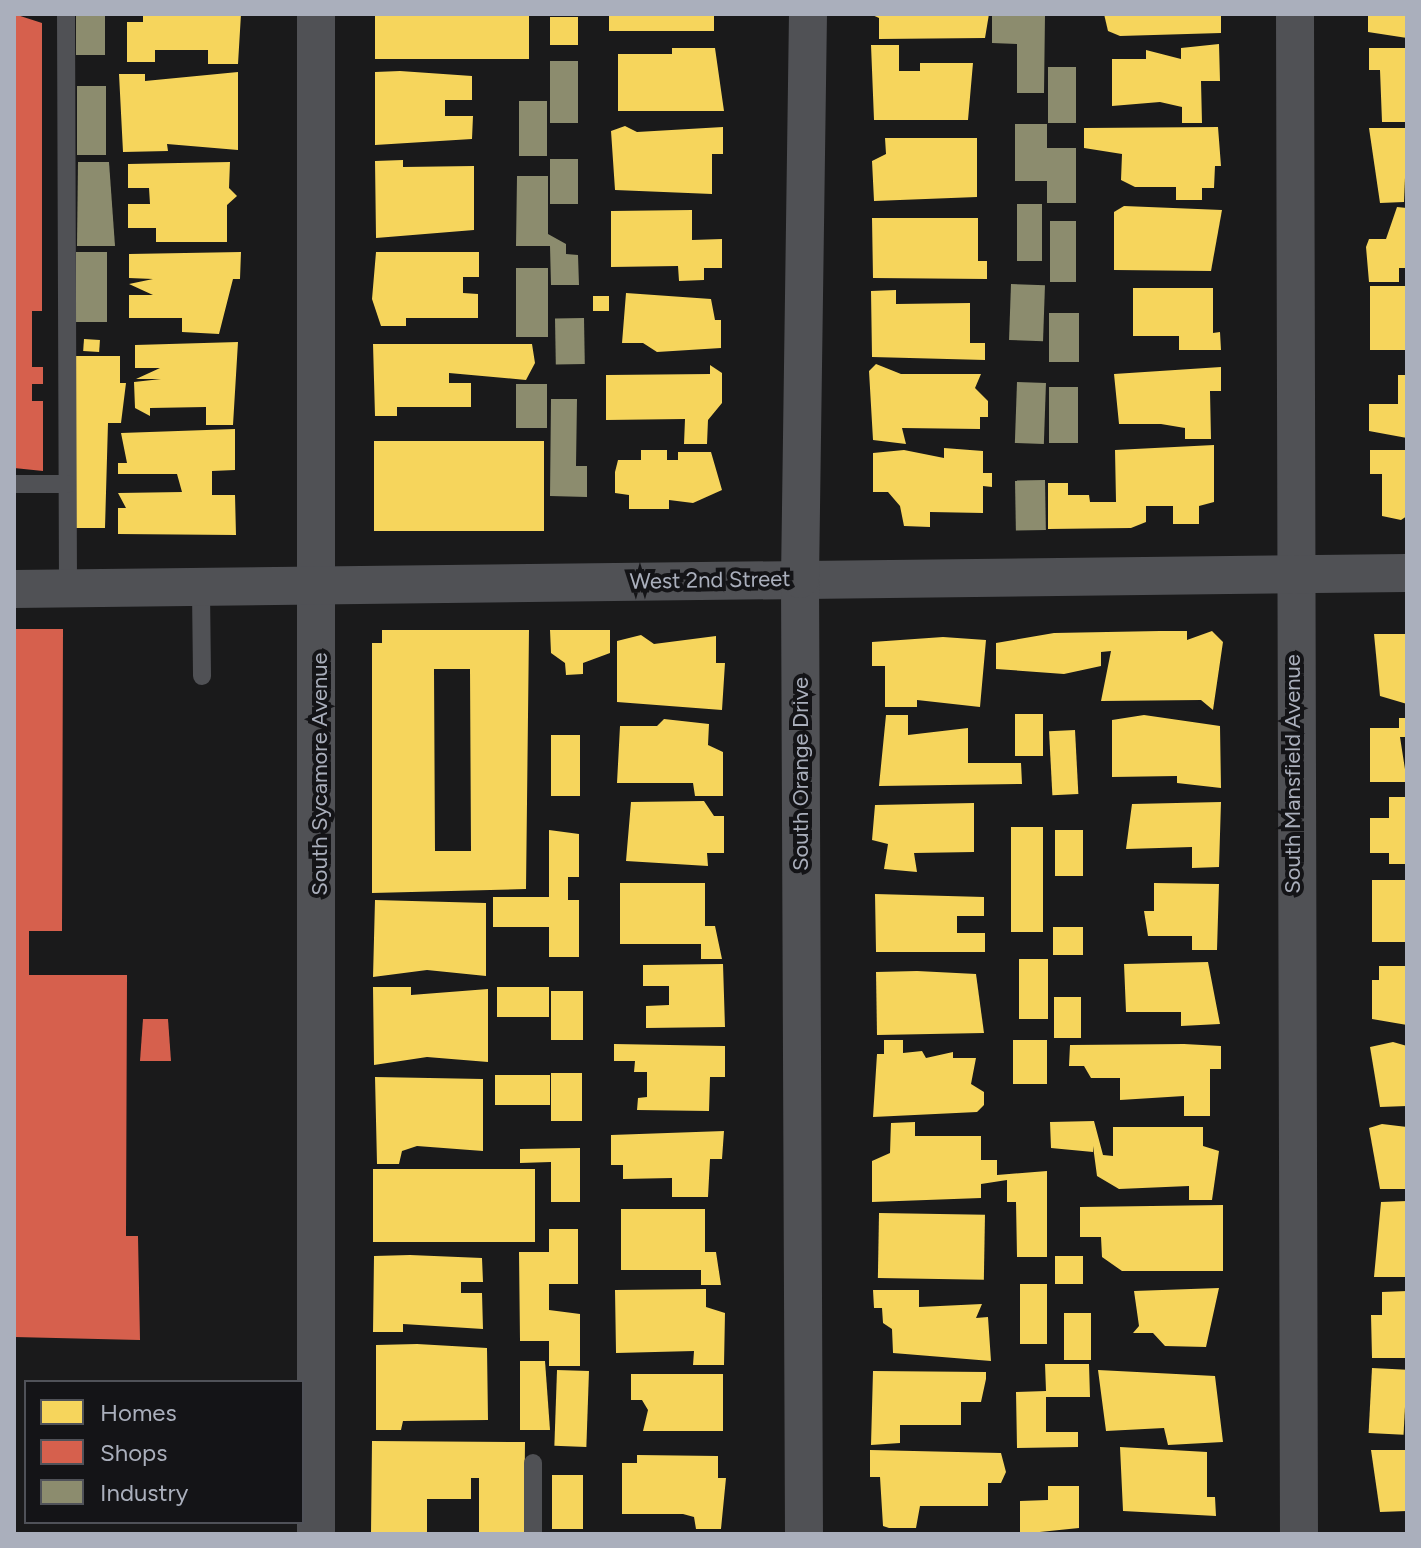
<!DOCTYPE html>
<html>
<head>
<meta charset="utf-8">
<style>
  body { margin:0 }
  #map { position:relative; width:1421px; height:1548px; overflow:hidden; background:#1a1a1b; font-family:Figtree,sans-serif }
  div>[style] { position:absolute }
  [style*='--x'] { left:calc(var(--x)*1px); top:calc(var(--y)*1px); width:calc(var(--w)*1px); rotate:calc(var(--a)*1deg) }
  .homes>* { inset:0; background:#f6d55c; transform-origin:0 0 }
  .shops>* { inset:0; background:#d6604d }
  .industry>* { inset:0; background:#8c8c6e; transform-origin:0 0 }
  .lane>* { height:18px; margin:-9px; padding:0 9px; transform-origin:9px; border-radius:9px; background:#505155 }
  .street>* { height:38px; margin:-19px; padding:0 19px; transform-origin:19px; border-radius:19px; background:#505155 }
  span { translate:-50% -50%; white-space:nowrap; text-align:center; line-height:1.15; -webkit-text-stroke:8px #141417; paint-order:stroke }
  .street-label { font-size:22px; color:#aaafbc }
  .frame { position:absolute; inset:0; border:16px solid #aaafbc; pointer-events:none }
  .legend { position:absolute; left:24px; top:1380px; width:280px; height:144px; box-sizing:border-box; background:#141417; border:2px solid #505259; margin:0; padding:10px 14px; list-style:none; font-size:24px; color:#aaafbc }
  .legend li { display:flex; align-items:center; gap:16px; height:40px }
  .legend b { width:40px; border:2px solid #505259 }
</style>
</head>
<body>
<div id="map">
  <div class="homes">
    <div style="clip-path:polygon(143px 14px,241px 14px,238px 64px,208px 64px,208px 50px,155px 50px,155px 62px,127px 62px,127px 22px,143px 22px)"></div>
    <div style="left:375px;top:14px;width:154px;height:45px"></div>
    <div style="left:609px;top:14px;width:105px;height:17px"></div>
    <div style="clip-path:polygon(870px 14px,989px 14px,985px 38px,879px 39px,879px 18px)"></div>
    <div style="clip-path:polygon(1104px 14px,1221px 14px,1221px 33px,1120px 36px,1108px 31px)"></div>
    <div style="clip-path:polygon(1368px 14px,1407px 14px,1407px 38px,1368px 32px)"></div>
    <div style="left:550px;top:17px;width:28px;height:28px"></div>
    <div style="clip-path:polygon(1219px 44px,1220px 81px,1201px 81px,1202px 123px,1182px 123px,1182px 107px,1160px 102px,1112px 106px,1112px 59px,1146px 59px,1146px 50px,1181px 59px,1181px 48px)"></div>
    <div style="clip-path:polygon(871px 45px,899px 45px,899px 71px,920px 71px,920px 63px,973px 63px,968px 120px,874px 120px)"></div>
    <div style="clip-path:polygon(672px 48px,715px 48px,724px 111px,618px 111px,618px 54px,672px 54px)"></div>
    <div style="clip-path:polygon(1369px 48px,1407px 48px,1407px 122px,1382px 122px,1380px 70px,1369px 70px)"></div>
    <div style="clip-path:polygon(400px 71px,472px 76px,472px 100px,445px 100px,445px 116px,473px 116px,472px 139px,375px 145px,375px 72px)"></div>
    <div style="clip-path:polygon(238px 72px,238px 150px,167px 144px,168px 151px,123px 152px,119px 74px,145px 74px,145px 81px)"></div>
    <div style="clip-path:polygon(625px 126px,637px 132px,723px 127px,723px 154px,712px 154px,712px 194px,615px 190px,611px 131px)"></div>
    <div style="clip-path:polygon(1218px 127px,1221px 166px,1215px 166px,1214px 188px,1202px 188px,1202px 200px,1176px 200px,1176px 187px,1135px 187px,1121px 180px,1122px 154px,1084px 148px,1084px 128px)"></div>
    <div style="clip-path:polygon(1369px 128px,1407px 128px,1404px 202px,1380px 203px)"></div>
    <div style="clip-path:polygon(885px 138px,977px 138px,977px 197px,874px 201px,872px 161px,886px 154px)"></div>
    <div style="clip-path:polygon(403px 160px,403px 167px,474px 166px,474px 230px,376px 238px,375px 161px)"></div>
    <div style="clip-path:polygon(230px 162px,229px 188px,237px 196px,227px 205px,227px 242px,156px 242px,156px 228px,128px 228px,128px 204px,150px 204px,149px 188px,128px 188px,128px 164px)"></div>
    <div style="clip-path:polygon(1124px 206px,1222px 210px,1211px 271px,1114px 270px,1114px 212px)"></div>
    <div style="clip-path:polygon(1397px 207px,1407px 208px,1407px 268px,1399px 268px,1399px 282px,1369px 282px,1366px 247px,1369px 239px,1386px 239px)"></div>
    <div style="clip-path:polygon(692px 210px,692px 240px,722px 239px,722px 268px,704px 268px,704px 280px,679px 281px,678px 266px,611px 267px,611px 211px)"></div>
    <div style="clip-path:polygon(872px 218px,978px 218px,978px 261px,987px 261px,987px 279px,873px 278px)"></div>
    <div style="clip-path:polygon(241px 252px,240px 279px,233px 279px,219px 334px,182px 332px,182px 318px,129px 318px,129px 295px,153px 295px,129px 284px,153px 279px,129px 278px,129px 254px)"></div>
    <div style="clip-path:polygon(376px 252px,479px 252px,479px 277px,463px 277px,463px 293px,478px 294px,478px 318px,406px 318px,406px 326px,381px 326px,372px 299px)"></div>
    <div style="left:1407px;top:286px;width:64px;height:37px;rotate:90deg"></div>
    <div style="clip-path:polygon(1133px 288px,1213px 288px,1213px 333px,1220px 332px,1221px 350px,1179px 350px,1179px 336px,1133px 336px)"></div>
    <div style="clip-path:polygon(896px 290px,896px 304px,970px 303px,970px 343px,985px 343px,985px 360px,872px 357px,871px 291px)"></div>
    <div style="clip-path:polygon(626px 293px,711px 299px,715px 320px,721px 320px,721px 348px,657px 352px,643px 343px,622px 343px)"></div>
    <div style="left:593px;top:296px;width:16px;height:15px"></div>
    <div style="left:84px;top:339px;width:16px;height:12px;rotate:4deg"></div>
    <div style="clip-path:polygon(238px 342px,233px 425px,206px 425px,206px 407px,150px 408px,150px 416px,135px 408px,134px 382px,161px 379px,136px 379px,160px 368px,135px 368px,135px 345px)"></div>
    <div style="clip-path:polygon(373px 344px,532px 344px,535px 363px,526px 380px,449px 373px,449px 383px,471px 383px,471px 407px,397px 407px,397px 416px,375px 416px)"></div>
    <div style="clip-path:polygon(76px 356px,120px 356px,120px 383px,126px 383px,121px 423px,108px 423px,105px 528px,74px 528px)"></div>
    <div style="clip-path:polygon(876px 364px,901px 374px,981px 374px,975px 388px,988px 401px,988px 417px,980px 417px,980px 429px,902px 428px,906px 444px,873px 440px,869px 371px)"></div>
    <div style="clip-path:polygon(710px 365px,722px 373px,722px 403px,708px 420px,707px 444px,684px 444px,685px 419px,606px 420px,606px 375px,710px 374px)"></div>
    <div style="clip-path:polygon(1221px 367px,1221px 391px,1210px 391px,1211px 439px,1185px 439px,1185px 428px,1161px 424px,1119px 424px,1114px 374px)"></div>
    <div style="clip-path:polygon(1398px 375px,1407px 375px,1407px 438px,1369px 431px,1369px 404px,1398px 404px)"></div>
    <div style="clip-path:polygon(235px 429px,235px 470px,212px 471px,212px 495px,235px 495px,236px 535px,118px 534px,118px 508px,126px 508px,118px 493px,182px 492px,177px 474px,118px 474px,118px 463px,127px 463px,121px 433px)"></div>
    <div style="left:374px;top:441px;width:170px;height:90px"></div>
    <div style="clip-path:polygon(1214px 445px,1214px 502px,1199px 506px,1199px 524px,1173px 524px,1173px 506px,1146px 506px,1146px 522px,1131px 528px,1048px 529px,1048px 483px,1068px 483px,1068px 495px,1089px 495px,1090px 502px,1116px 502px,1115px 450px)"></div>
    <div style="clip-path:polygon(944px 448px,983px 451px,983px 473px,992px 473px,992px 487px,983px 486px,983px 513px,930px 512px,930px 527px,904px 526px,900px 506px,888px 492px,873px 492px,873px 453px,904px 450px,944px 458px)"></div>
    <div style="clip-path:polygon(641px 450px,667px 450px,667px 460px,678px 460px,678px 452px,711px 452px,722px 490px,693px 503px,669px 500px,669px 509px,629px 509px,629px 495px,615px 493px,615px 472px,618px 460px,641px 460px)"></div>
    <div style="clip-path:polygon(1370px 450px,1407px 450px,1407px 516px,1401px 520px,1382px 516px,1382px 474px,1370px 474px)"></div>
    <div style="clip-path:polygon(evenodd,382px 630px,529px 630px,526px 889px,372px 893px,372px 643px,382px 643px,382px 630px,434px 669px,470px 669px,471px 851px,435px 851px,434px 669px)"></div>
    <div style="clip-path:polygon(550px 630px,610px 630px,610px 653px,583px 663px,583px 674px,566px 675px,565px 663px,551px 653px)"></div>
    <div style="clip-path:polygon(1160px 631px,1187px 631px,1187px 640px,1212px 631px,1223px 642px,1213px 710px,1201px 700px,1101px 701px,1111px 651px,1101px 652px,1101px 666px,1064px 674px,996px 669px,996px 643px,1054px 633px)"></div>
    <div style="clip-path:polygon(1374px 634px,1407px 634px,1407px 704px,1380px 696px)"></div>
    <div style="clip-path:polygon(641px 635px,654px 644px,716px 636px,716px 663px,725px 663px,722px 710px,617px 702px,617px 641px)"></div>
    <div style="clip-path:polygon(943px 637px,986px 640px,980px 707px,917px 700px,917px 707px,885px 707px,885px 666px,872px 666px,872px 642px)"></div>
    <div style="left:1015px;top:714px;width:28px;height:42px"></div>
    <div style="clip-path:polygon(886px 715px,908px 715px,908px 735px,968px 728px,968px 763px,1021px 763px,1022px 784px,879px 786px)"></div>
    <div style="clip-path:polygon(1144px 715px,1220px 726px,1221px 788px,1177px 783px,1177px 776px,1112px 777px,1112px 720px)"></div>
    <div style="clip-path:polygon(1399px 718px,1407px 718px,1407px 737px,1400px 737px,1407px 782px,1370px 782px,1370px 728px,1399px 728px)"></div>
    <div style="clip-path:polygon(664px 719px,709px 724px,708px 745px,723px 752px,723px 796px,695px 796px,693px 783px,617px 783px,620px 726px,657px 726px)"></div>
    <div style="left:1075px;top:730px;width:64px;height:26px;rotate:87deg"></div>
    <div style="left:551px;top:735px;width:29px;height:61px"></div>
    <div style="clip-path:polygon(1389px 797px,1407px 797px,1407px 864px,1389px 864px,1389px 853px,1370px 853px,1370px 818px,1389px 818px)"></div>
    <div style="clip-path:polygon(704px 801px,714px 816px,724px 816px,724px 853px,707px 853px,708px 866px,626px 861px,631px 802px)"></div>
    <div style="clip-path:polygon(1221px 802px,1219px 867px,1192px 868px,1192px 847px,1126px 849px,1132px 804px)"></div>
    <div style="clip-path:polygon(974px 803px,974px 852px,914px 853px,917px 872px,884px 869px,888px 844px,872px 840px,875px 805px)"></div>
    <div style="left:1011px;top:827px;width:32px;height:105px"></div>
    <div style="clip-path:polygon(549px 830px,579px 834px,579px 877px,568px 877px,568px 900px,579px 900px,579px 957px,549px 957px,549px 927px,493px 927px,493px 897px,549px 897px)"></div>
    <div style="left:1055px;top:830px;width:28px;height:46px"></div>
    <div style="left:1372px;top:880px;width:35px;height:62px"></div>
    <div style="clip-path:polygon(620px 883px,705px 883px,705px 926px,715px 926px,722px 959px,701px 959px,701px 944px,620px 944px)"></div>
    <div style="clip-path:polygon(1154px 883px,1219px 884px,1217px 950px,1192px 950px,1192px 936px,1148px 936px,1144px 911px,1154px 911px)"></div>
    <div style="clip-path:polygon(875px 894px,984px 897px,984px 916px,957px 916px,957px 933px,985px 933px,985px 952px,876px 952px)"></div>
    <div style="clip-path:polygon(375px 900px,486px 903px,486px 976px,427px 970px,373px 977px)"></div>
    <div style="left:1053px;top:927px;width:30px;height:28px"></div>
    <div style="left:1019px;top:959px;width:29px;height:60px"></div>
    <div style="clip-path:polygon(1208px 962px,1220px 1024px,1181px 1026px,1181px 1012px,1126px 1012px,1124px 964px)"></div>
    <div style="clip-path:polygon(723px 964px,725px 1027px,646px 1028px,646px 1006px,669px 1005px,669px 986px,643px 986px,643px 965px)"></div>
    <div style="clip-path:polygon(1379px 966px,1407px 966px,1407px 1025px,1372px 1019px,1372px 980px,1379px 980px)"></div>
    <div style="clip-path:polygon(917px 971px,976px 974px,984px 1033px,877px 1035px,876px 972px)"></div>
    <div style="clip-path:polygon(373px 987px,411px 987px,411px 995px,488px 989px,488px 1062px,427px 1057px,374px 1065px)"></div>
    <div style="left:497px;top:987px;width:52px;height:30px"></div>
    <div style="left:551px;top:991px;width:32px;height:49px"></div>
    <div style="left:1054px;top:997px;width:27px;height:41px"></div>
    <div style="clip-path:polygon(884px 1040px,903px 1040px,903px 1053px,922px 1051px,926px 1058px,953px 1052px,953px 1058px,976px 1058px,971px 1084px,984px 1092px,984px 1105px,977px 1112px,873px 1117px,877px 1054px,884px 1054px)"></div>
    <div style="left:1013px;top:1040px;width:34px;height:44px"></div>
    <div style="clip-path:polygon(1393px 1042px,1407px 1046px,1407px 1106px,1380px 1107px,1370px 1047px)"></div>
    <div style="clip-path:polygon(614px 1044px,725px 1046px,725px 1077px,710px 1077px,709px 1111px,637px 1110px,638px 1098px,647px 1097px,647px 1072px,634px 1072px,635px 1061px,614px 1061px)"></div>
    <div style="clip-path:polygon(1184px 1044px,1221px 1046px,1221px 1069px,1210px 1069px,1210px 1116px,1184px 1116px,1184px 1096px,1120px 1100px,1120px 1078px,1091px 1078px,1084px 1066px,1069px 1066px,1070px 1045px)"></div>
    <div style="left:582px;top:1073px;width:48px;height:31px;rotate:90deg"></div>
    <div style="left:495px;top:1075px;width:55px;height:30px"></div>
    <div style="clip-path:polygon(375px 1077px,483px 1079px,483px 1151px,417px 1146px,402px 1151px,399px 1164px,377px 1164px)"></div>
    <div style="clip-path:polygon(1094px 1121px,1103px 1155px,1113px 1156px,1113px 1127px,1203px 1127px,1203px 1146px,1219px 1151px,1212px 1200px,1189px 1200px,1189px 1186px,1119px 1189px,1097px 1176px,1093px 1146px,1093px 1152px,1051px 1148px,1050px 1122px)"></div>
    <div style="clip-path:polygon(915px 1122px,915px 1136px,981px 1136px,981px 1160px,997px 1160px,997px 1175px,1047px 1171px,1047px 1257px,1017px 1257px,1016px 1202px,1007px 1202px,1007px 1180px,981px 1184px,981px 1198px,872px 1202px,872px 1161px,890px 1153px,891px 1123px)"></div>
    <div style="clip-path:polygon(1382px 1124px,1407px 1127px,1407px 1189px,1380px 1189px,1369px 1128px)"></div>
    <div style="clip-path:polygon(724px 1131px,722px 1159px,710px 1159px,708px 1197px,672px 1197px,672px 1178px,623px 1179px,623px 1165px,611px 1165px,611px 1135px)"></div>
    <div style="clip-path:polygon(580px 1148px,580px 1202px,551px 1202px,551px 1162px,520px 1163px,520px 1149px)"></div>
    <div style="left:373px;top:1169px;width:162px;height:73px"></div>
    <div style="clip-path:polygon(1407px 1201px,1407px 1277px,1374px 1277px,1381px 1202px)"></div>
    <div style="clip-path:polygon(1223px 1205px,1223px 1271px,1122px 1271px,1102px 1257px,1101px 1237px,1080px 1237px,1080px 1207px)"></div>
    <div style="clip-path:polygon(621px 1209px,705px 1209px,705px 1252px,716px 1252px,721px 1285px,701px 1285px,701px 1270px,621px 1270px)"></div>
    <div style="left:879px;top:1213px;width:106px;height:65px;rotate:1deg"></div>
    <div style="clip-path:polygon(549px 1229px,578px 1229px,578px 1284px,549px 1284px,549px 1310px,580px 1314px,580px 1366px,549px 1366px,549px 1341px,520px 1341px,519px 1252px,549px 1252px)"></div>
    <div style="clip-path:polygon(410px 1255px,482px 1258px,483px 1282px,461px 1282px,461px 1293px,482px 1293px,483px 1329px,403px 1324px,403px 1332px,373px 1332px,374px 1256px)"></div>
    <div style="left:1055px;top:1256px;width:28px;height:28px"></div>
    <div style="left:1020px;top:1284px;width:27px;height:60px"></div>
    <div style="clip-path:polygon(1219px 1288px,1206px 1347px,1165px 1346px,1153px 1333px,1133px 1333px,1139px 1326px,1134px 1291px)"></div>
    <div style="clip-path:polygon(706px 1289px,706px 1307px,725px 1313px,724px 1365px,693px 1365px,694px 1351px,616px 1353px,615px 1290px)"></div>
    <div style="clip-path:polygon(873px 1290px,919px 1290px,919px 1307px,982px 1304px,976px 1318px,988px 1317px,991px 1361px,893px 1353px,892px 1329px,883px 1323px,882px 1308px,874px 1308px)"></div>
    <div style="clip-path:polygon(1407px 1291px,1407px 1358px,1372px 1358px,1371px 1315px,1382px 1315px,1382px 1292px)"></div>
    <div style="left:1064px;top:1313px;width:27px;height:47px"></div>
    <div style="clip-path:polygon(417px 1344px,487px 1348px,488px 1420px,403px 1421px,401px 1430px,376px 1430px,376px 1345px)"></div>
    <div style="clip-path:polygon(520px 1361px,545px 1361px,550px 1430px,520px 1430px)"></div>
    <div style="clip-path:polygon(1045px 1364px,1089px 1364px,1090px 1397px,1046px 1397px,1046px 1432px,1078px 1432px,1078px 1447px,1017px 1448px,1016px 1392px,1046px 1391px)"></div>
    <div style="left:1372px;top:1368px;width:35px;height:65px;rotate:3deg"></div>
    <div style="clip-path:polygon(1098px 1370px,1215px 1376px,1223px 1442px,1168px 1445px,1164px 1428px,1106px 1431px)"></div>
    <div style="left:589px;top:1371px;width:76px;height:32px;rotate:92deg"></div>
    <div style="clip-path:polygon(873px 1371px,986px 1372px,986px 1379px,981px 1402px,961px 1402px,961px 1425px,900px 1425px,900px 1443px,871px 1445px)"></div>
    <div style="clip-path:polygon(631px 1374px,723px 1374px,723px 1431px,643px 1431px,648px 1410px,642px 1400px,631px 1400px)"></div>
    <div style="clip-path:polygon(372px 1441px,525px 1442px,524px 1534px,479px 1534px,479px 1478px,471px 1478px,471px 1499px,427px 1499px,427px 1534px,371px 1534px)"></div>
    <div style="clip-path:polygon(1120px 1447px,1207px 1452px,1207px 1497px,1215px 1497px,1216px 1516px,1123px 1511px)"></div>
    <div style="clip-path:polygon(870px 1450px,1001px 1453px,1006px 1472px,1001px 1483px,988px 1483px,988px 1506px,920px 1506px,916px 1528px,889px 1528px,883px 1526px,880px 1477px,870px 1477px)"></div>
    <div style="clip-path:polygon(1371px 1450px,1407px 1450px,1407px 1511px,1380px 1512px)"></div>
    <div style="clip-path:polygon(637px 1455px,718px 1456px,718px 1478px,726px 1478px,721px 1529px,696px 1529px,694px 1517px,683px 1514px,622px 1514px,622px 1463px,637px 1463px)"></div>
    <div style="left:552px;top:1475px;width:31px;height:54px"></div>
    <div style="clip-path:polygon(1048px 1486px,1079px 1486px,1079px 1528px,1020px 1534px,1020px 1501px,1048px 1500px)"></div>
  </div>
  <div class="shops">
    <div style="clip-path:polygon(14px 14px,42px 23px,42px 311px,32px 311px,32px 367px,43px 367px,43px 384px,32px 384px,32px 401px,43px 401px,43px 471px,14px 468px)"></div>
    <div style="clip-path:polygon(14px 629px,63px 629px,62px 931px,29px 931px,29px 975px,127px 975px,126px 1236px,138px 1236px,140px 1340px,14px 1337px)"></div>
    <div style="clip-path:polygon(143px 1019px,168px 1019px,171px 1061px,140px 1061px)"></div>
  </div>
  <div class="industry">
    <div style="left:76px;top:14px;width:29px;height:41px"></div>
    <div style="clip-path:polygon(992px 14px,1045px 15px,1044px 93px,1017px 93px,1017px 44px,992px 43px)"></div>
    <div style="left:550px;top:61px;width:28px;height:62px"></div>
    <div style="left:1048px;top:67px;width:28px;height:56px"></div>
    <div style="left:77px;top:86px;width:29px;height:69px"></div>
    <div style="left:519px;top:101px;width:28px;height:55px"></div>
    <div style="clip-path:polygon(1015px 124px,1047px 124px,1047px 148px,1076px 148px,1076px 203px,1047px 203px,1047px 181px,1015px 181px)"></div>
    <div style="left:550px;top:159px;width:28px;height:45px"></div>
    <div style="clip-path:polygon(78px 162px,109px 162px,115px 246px,77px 246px)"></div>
    <div style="clip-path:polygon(517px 176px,548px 176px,548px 234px,566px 244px,566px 254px,578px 255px,579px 285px,551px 285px,550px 246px,516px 246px)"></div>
    <div style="left:1017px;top:204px;width:25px;height:57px"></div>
    <div style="left:1050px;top:221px;width:26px;height:61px"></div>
    <div style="left:76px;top:252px;width:31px;height:70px"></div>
    <div style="left:516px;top:268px;width:32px;height:69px"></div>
    <div style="left:1011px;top:284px;width:34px;height:56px;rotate:2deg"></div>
    <div style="left:1049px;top:313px;width:30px;height:49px"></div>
    <div style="left:584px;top:318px;width:46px;height:29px;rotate:89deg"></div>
    <div style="left:1017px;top:382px;width:29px;height:61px;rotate:2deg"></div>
    <div style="left:516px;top:384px;width:31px;height:44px"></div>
    <div style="left:1049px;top:387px;width:29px;height:56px"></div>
    <div style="clip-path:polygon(551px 399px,577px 399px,576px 466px,587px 466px,587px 497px,550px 496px)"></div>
    <div style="left:1045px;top:480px;width:50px;height:30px;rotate:89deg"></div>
  </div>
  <div class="lane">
    <div style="--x:66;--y:14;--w:576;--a:89.8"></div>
    <div style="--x:14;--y:484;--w:53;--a:0"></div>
    <div style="--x:201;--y:592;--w:84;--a:89.3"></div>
    <div style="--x:533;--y:1463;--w:71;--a:90"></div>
  </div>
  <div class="street">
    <div style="--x:316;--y:14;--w:1520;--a:90"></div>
    <div style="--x:1295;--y:14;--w:1520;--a:89.85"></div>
    <div style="--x:14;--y:589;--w:1393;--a:-0.66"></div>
    <div style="--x:804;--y:1534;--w:955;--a:-90.24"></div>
    <div style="--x:800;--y:579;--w:565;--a:-89.19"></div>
  </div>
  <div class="street-label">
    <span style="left:710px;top:580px;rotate:-1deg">West 2nd Street</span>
    <span style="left:320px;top:774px;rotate:-90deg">South Sycamore Avenue</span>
    <span style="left:801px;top:774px;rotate:-90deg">South Orange Drive</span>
    <span style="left:1293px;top:774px;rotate:-90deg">South Mansfield Avenue</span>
  </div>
  <div class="frame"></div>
  <ul class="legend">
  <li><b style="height:22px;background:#f6d55c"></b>Homes</li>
  <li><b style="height:22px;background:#d6604d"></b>Shops</li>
  <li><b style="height:22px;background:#8c8c6e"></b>Industry</li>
  </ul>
</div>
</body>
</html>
